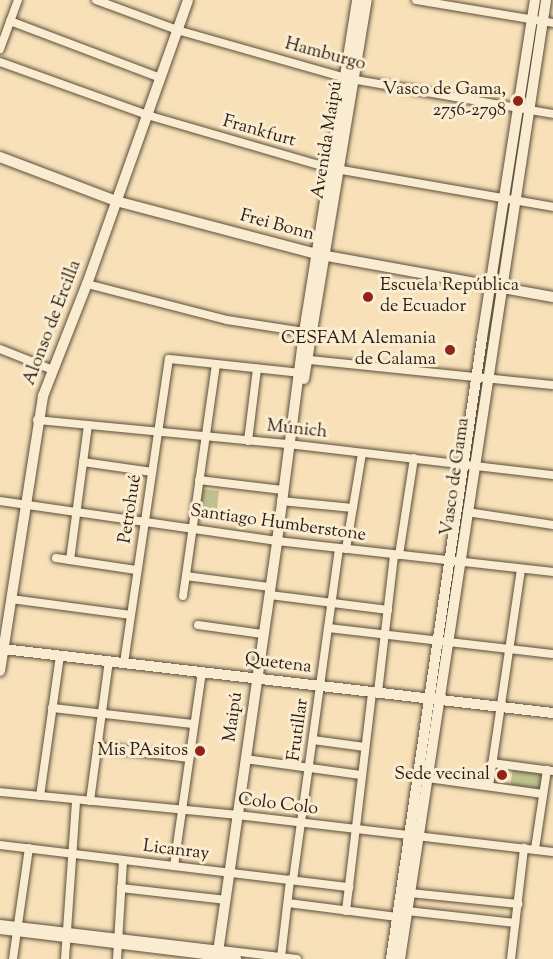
<!DOCTYPE html>
<html>
<head>
<meta charset="utf-8">
<style>
  body { margin:0 }
  #map { position:relative; width:553px; height:959px; overflow:hidden; background:#f8e1b8; font-family:"Sorts Mill Goudy",serif }
  div>[style] { position:absolute }
  [style*='--x'] { left:calc(var(--x)*1px); top:calc(var(--y)*1px); width:calc(var(--w)*1px); rotate:calc(var(--a)*1deg) }
  .green>* { inset:0; background:#bfc28d; transform-origin:0 0 }
  .roads { filter:drop-shadow(0 0 2px #5b4e3c) drop-shadow(0 0 2px #5b4e3c) }
  .street>* { height:8px; margin:-4px; padding:0 4px; transform-origin:4px; border-radius:4px; background:#faecd1 }
  .secondary>* { height:10px; margin:-5px; padding:0 5px; transform-origin:5px; border-radius:5px; background:#faecd1 }
  .dots>* { width:16px; height:16px; translate:-50% -50%; box-sizing:border-box; border:3px solid #faecd1; border-radius:50% }
  span { translate:-50% -50%; white-space:nowrap; text-align:center; line-height:1.15; -webkit-text-stroke:6px #faecd1; paint-order:stroke }
  .street-label { font-size:18px; color:#271d13 }
  .poi-label { font-size:18px; color:#271d13 }
  .right { translate:-100% -50%; text-align:right }
  .left { translate:0 -50%; text-align:left }
</style>
</head>
<body>
<div id="map">
  <div class="green">
    <div style="left:201px;top:489px;width:18px;height:30px;rotate:6deg"></div>
    <div style="left:513px;top:769px;width:30px;height:16px;rotate:9deg"></div>
  </div>
  <div class="roads">
    <div class="street">
      <div style="--x:96;--y:0;--w:86;--a:20.3"></div>
      <div style="--x:177;--y:30;--w:175;--a:15.9"></div>
      <div style="--x:345;--y:78;--w:211;--a:9.8"></div>
      <div style="--x:416;--y:0;--w:139;--a:9.5"></div>
      <div style="--x:10;--y:21;--w:161;--a:20.7"></div>
      <div style="--x:0;--y:49;--w:52;--a:-69.8"></div>
      <div style="--x:0;--y:62;--w:156;--a:19.8"></div>
      <div style="--x:147;--y:115;--w:191;--a:16.2"></div>
      <div style="--x:330;--y:168;--w:226;--a:9.9"></div>
      <div style="--x:87;--y:284;--w:145;--a:14.4"></div>
      <div style="--x:227;--y:320;--w:78;--a:8.9"></div>
      <div style="--x:0;--y:349;--w:57;--a:21.6"></div>
      <div style="--x:309;--y:360;--w:245;--a:5.9"></div>
      <div style="--x:37;--y:420;--w:252;--a:5.5"></div>
      <div style="--x:288;--y:444;--w:267;--a:6.7"></div>
      <div style="--x:248;--y:441;--w:73;--a:-82.9"></div>
      <div style="--x:83;--y:462;--w:70;--a:8.2"></div>
      <div style="--x:199;--y:480;--w:84;--a:6.9"></div>
      <div style="--x:0;--y:501;--w:280;--a:8.2"></div>
      <div style="--x:277;--y:541;--w:278;--a:6.4"></div>
      <div style="--x:281;--y:501;--w:72;--a:5.6"></div>
      <div style="--x:467;--y:512;--w:87;--a:8.6"></div>
      <div style="--x:346;--y:549;--w:97;--a:-80.5"></div>
      <div style="--x:399;--y:555;--w:98;--a:-81.2"></div>
      <div style="--x:56;--y:558;--w:81;--a:8.5"></div>
      <div style="--x:70;--y:560;--w:136;--a:-82.4"></div>
      <div style="--x:186;--y:576;--w:85;--a:7.5"></div>
      <div style="--x:270;--y:595;--w:119;--a:7.2"></div>
      <div style="--x:183;--y:596;--w:233;--a:-81.9"></div>
      <div style="--x:11;--y:599;--w:121;--a:7.6"></div>
      <div style="--x:198;--y:625;--w:65;--a:8"></div>
      <div style="--x:328;--y:628;--w:226;--a:6.6"></div>
      <div style="--x:124;--y:663;--w:307;--a:-81.6"></div>
      <div style="--x:169;--y:359;--w:131;--a:6.1"></div>
      <div style="--x:378;--y:692;--w:138;--a:-83.3"></div>
      <div style="--x:52;--y:708;--w:142;--a:6.5"></div>
      <div style="--x:313;--y:740;--w:52;--a:7.7"></div>
      <div style="--x:97;--y:747;--w:93;--a:6.8"></div>
      <div style="--x:245;--y:759;--w:117;--a:7.9"></div>
      <div style="--x:492;--y:763;--w:62;--a:7.5"></div>
      <div style="--x:428;--y:778;--w:116;--a:7.9"></div>
      <div style="--x:489;--y:786;--w:219;--a:-81.6"></div>
      <div style="--x:0;--y:792;--w:238;--a:5.5"></div>
      <div style="--x:237;--y:815;--w:318;--a:6.7"></div>
      <div style="--x:40;--y:796;--w:142;--a:-81.9"></div>
      <div style="--x:90;--y:801;--w:141;--a:-82.3"></div>
      <div style="--x:0;--y:845;--w:352;--a:6.9"></div>
      <div style="--x:535;--y:849;--w:80;--a:-81.4"></div>
      <div style="--x:174;--y:866;--w:196;--a:-81.8"></div>
      <div style="--x:293;--y:880;--w:335;--a:-82.1"></div>
      <div style="--x:121;--y:888;--w:106;--a:6.5"></div>
      <div style="--x:410;--y:893;--w:109;--a:5.8"></div>
      <div style="--x:288;--y:903;--w:110;--a:7.3"></div>
      <div style="--x:346;--y:911;--w:221;--a:-83.2"></div>
      <div style="--x:407;--y:911;--w:109;--a:6.3"></div>
      <div style="--x:0;--y:924;--w:299;--a:6.7"></div>
      <div style="--x:0;--y:930;--w:239;--a:7"></div>
      <div style="--x:281;--y:957;--w:78;--a:-83.3"></div>
      <div style="--x:13;--y:959;--w:112;--a:-81.8"></div>
      <div style="--x:65;--y:959;--w:159;--a:-86"></div>
      <div style="--x:117;--y:959;--w:99;--a:-86.5"></div>
      <div style="--x:511;--y:959;--w:112;--a:-83.3"></div>
    </div>
    <div class="secondary">
      <div style="--x:0;--y:157;--w:124;--a:20.8"></div>
      <div style="--x:116;--y:201;--w:207;--a:14.8"></div>
      <div style="--x:316;--y:254;--w:241;--a:10.3"></div>
      <div style="--x:304;--y:379;--w:384;--a:-80.6"></div>
      <div style="--x:3;--y:649;--w:554;--a:6.64"></div>
      <div style="--x:0;--y:671;--w:278;--a:-81.1"></div>
      <div style="--x:43;--y:396;--w:120;--a:-68.6"></div>
      <div style="--x:87;--y:284;--w:301;--a:-70.4"></div>
      <div style="--x:217;--y:959;--w:422;--a:-81.8"></div>
      <div style="--x:277;--y:541;--w:211;--a:-82.6"></div>
      <div style="--x:304;--y:332;--w:336;--a:-80.9"></div>
      <div style="--x:391;--y:959;--w:628;--a:-81.66"></div>
      <div style="--x:482;--y:338;--w:342;--a:-81.1"></div>
      <div style="--x:400;--y:959;--w:970;--a:-81.34"></div>
    </div>
  </div>
  <div class="dots">
    <div style="left:518px;top:101px;background:#8f2418"></div>
    <div style="left:368px;top:297px;background:#8f2418"></div>
    <div style="left:450px;top:350px;background:#8f2418"></div>
    <div style="left:200px;top:751px;background:#8f2418"></div>
    <div style="left:502px;top:775px;background:#8f2418"></div>
  </div>
  <div class="street-label">
    <span style="left:325px;top:55px;rotate:15deg">Hamburgo</span>
    <span style="left:259px;top:132px;rotate:16deg">Frankfurt</span>
    <span style="left:328px;top:140px;rotate:-81deg">Avenida Maipú</span>
    <span style="left:277px;top:226px;rotate:15deg">Frei Bonn</span>
    <span style="left:53px;top:323px;rotate:-69deg">Alonso de Ercilla</span>
    <span style="left:297px;top:430px;rotate:6deg">Múnich</span>
    <span style="left:456px;top:477px;rotate:-82deg">Vasco de Gama</span>
    <span style="left:131px;top:509px;rotate:-81deg">Petrohué</span>
    <span style="left:278px;top:524px;rotate:8deg">Santiago Humberstone</span>
    <span style="left:278px;top:664px;rotate:7deg">Quetena</span>
    <span style="left:234px;top:717px;rotate:-82deg">Maipú</span>
    <span style="left:299px;top:730px;rotate:-82deg">Frutillar</span>
    <span style="left:278px;top:805px;rotate:7deg">Colo Colo</span>
    <span style="left:176px;top:851px;rotate:7deg">Licanray</span>
  </div>
  <div class="poi-label">
    <span class="right" style="left:506px;top:101px">Vasco de Gama,<br>2756-2798</span>
    <span class="left" style="left:380px;top:297px">Escuela República<br>de Ecuador</span>
    <span class="right" style="left:436px;top:350px">CESFAM Alemania<br>de Calama</span>
    <span class="right" style="left:188px;top:751px">Mis PAsitos</span>
    <span class="right" style="left:490px;top:775px">Sede vecinal</span>
  </div>
</div>
</body>
</html>
